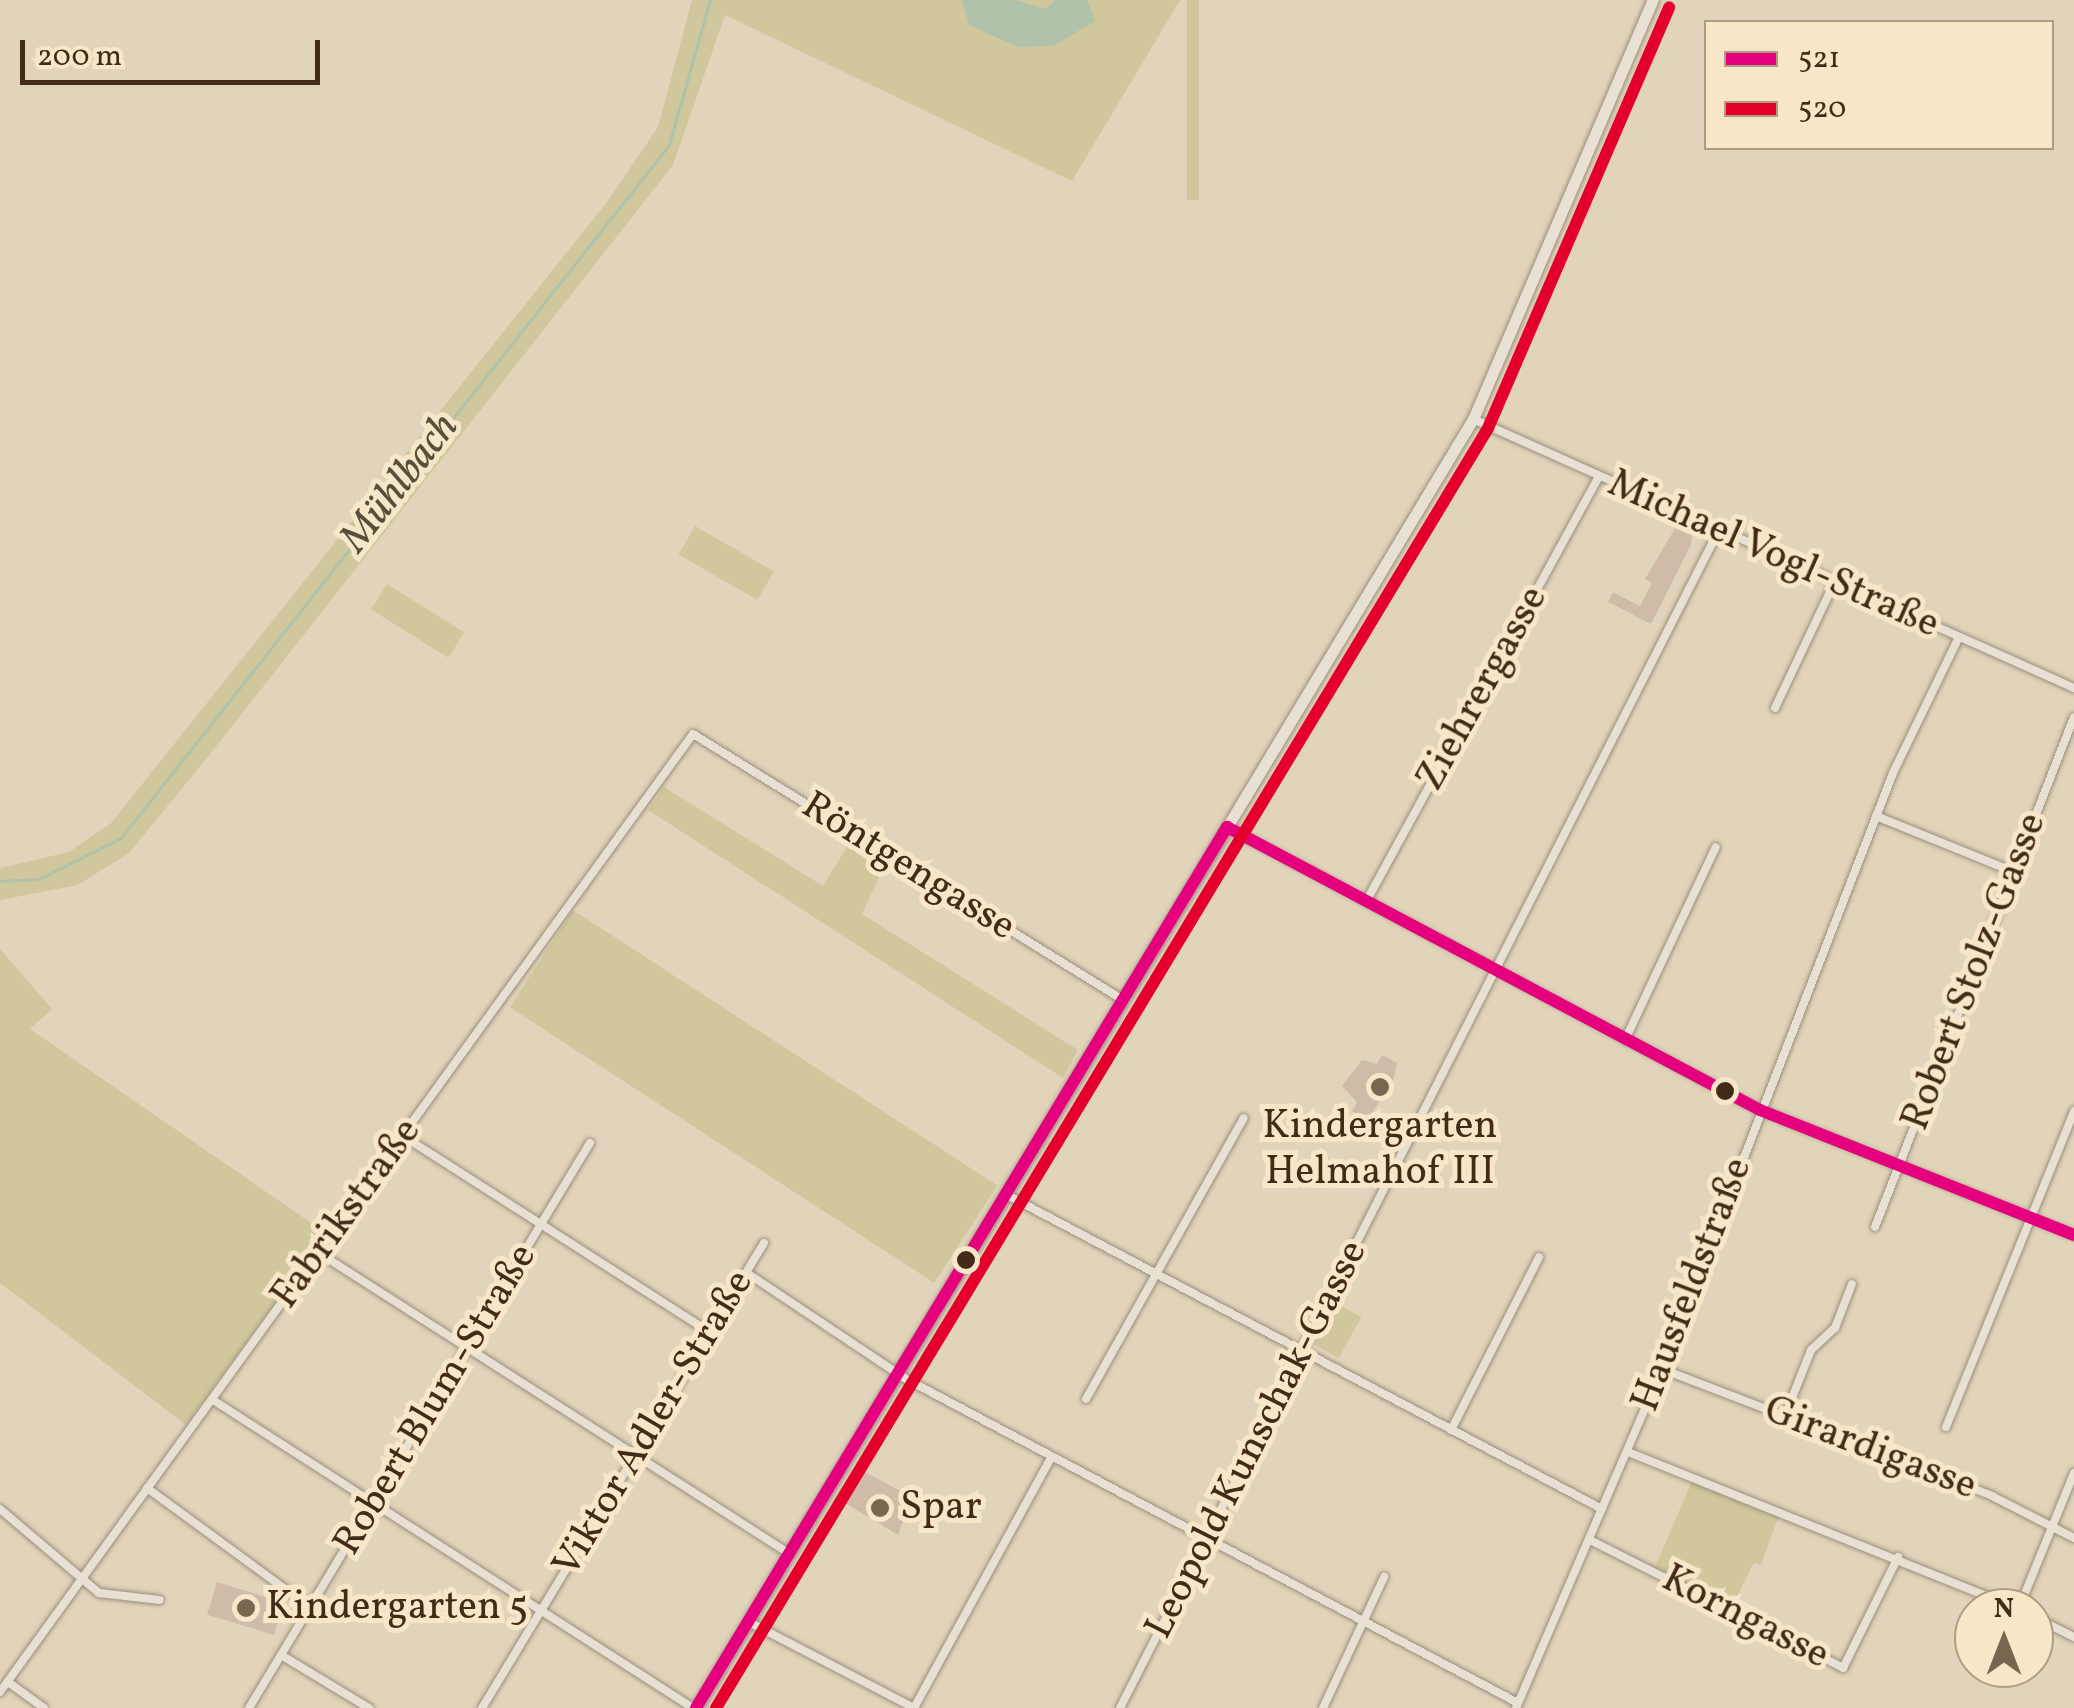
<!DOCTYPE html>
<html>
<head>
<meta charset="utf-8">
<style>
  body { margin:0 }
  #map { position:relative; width:2074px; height:1708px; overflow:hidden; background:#e2d4ba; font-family:Vollkorn,serif }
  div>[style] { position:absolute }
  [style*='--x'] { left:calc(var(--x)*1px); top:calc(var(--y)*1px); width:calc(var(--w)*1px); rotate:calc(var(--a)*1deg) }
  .green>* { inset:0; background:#d0c79c; transform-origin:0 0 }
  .water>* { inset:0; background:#b1c2ab }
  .stream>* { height:2.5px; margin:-1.25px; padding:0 1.25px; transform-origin:1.25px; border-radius:1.25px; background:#b1c2ab }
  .building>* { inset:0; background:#cfbba7; transform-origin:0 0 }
  .roads { filter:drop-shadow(0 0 2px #998f7e) drop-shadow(0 0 2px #998f7e) }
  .minor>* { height:8px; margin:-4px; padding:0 4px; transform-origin:4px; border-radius:4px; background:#e7e0d3 }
  .secondary>* { height:11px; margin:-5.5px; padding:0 5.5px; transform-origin:5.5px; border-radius:5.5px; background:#e7e0d3 }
  .bus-1>* { height:12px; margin:-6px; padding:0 6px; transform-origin:6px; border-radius:6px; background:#e5007d }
  .bus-2>* { height:12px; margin:-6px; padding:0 6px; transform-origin:6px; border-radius:6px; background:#e4002b }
  .dots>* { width:28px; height:28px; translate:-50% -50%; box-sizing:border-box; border:5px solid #f7e7c8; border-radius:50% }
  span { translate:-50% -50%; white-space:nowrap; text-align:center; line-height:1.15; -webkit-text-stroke:10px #f7e7c8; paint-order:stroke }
  .street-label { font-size:40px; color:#422b17 }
  .poi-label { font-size:40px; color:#422b17 }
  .left { translate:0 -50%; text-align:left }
  .water-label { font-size:42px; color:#584f3a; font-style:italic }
  .legend { position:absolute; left:1704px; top:20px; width:350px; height:130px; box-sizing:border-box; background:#f7e7c8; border:2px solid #af9c81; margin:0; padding:12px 18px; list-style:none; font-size:30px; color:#422b17 }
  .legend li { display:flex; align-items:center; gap:20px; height:50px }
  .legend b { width:50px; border:2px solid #af9c81 }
  .north { position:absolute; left:1954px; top:1588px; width:100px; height:100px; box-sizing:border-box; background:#f7e7c8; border:2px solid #af9c81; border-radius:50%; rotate:0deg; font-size:28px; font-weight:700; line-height:40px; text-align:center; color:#422b17 }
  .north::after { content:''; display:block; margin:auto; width:35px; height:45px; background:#7a6650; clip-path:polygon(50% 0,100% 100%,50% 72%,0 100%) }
  .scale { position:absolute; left:20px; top:40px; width:300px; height:45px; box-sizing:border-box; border:5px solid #422b17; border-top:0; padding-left:12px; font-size:30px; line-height:35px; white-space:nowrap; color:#422b17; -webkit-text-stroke:8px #f7e7c8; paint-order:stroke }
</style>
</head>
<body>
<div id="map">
  <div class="green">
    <div style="clip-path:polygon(692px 0,1180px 0,1072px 181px,725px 15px,673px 165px,207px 758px,129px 853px,78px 885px,0 900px,0 868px,69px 852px,111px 823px,607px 202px,658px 127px)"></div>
    <div style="left:1187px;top:0;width:12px;height:200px"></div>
    <div style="left:695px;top:526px;width:91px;height:33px;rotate:30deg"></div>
    <div style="left:387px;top:584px;width:91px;height:30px;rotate:32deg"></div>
    <div style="clip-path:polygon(664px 787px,823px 886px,852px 838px,887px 860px,862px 914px,1078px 1050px,1063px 1078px,648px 810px)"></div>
    <div style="left:573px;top:910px;width:506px;height:116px;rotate:33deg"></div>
    <div style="clip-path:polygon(0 949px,52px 1009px,30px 1029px,326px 1233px,186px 1425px,0 1283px)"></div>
    <div style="left:1336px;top:1303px;width:29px;height:47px;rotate:29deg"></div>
    <div style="clip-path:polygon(1692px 1481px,1779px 1515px,1761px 1565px,1754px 1563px,1732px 1607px,1655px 1567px)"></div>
  </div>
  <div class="water">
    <div style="clip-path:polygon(962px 0,1016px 0,1046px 9px,1055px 0,1087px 0,1095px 21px,1053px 46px,1018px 47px,969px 25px)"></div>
  </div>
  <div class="stream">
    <div style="--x:0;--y:881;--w:39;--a:-3"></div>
    <div style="--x:39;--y:879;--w:92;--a:-26.6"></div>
    <div style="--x:121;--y:838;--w:883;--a:-51.66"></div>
    <div style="--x:669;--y:145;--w:151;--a:-74.2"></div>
  </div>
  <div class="building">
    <div style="clip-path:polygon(1676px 527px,1692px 535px,1691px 545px,1651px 624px,1608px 602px,1613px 592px,1640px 606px,1652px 583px,1645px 579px)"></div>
    <div style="clip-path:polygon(1382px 1055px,1397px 1063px,1393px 1081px,1368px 1119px,1352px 1111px,1357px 1102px,1342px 1086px,1362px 1060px,1377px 1064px)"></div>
    <div style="clip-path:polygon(857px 1468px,912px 1497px,898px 1535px,840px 1500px)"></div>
    <div style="left:217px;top:1582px;width:70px;height:34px;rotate:17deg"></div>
  </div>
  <div class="roads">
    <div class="minor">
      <div style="--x:1473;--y:419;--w:658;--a:24.11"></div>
      <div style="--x:1775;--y:708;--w:138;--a:-64.7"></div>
      <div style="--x:1876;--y:816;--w:149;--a:22.1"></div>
      <div style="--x:1227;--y:827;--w:603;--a:27.97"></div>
      <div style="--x:1760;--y:1110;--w:338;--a:21.7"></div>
      <div style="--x:1367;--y:900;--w:482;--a:-61.3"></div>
      <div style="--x:1625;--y:1040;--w:213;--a:-64.8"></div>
      <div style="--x:403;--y:1136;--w:362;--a:32.6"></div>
      <div style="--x:1007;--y:1195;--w:673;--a:27.82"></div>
      <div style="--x:1875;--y:1227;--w:547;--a:-68.68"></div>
      <div style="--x:319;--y:1253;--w:559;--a:32.58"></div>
      <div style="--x:747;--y:1273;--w:191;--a:33.7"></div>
      <div style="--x:906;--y:1379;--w:692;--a:27.9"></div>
      <div style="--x:1662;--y:1369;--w:354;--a:21"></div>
      <div style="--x:1992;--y:1496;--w:92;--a:27.1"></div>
      <div style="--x:1086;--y:1399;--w:322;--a:-60.7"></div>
      <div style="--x:213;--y:1400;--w:570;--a:32.69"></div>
      <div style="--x:1785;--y:1416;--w:71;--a:-68.5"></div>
      <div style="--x:1811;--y:1350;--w:33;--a:-43"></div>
      <div style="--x:1835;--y:1328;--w:47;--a:-68.9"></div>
      <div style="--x:1946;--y:1427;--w:341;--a:-67.9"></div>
      <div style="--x:1451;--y:1430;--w:194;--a:-63"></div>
      <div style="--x:1628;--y:1452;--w:419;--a:21.9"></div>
      <div style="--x:147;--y:1488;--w:203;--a:36.2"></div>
      <div style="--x:0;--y:1509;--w:130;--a:40.3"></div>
      <div style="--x:99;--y:1593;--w:61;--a:6.5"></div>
      <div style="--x:1590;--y:1540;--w:284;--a:26.8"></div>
      <div style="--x:1843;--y:1668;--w:124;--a:-63.6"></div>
      <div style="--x:2019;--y:1608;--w:146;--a:-67.8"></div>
      <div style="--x:2034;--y:1617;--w:45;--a:26.6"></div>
      <div style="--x:749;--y:1622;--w:186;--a:27.5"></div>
      <div style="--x:281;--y:1655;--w:103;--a:31.1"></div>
      <div style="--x:8;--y:1682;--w:44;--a:35.8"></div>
      <div style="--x:0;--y:1692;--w:1182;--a:-54.12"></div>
      <div style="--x:693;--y:734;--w:506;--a:31.74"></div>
      <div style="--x:249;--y:1708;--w:660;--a:-58.89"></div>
      <div style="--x:482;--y:1708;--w:544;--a:-58.77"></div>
      <div style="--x:914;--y:1708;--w:285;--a:-61.3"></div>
      <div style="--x:1120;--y:1708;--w:1322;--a:-63.05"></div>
      <div style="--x:1323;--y:1708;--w:145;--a:-65"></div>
      <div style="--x:1516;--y:1708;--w:369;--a:-66.7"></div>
      <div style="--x:1662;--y:1369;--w:639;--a:-68.81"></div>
      <div style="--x:1893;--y:773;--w:149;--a:-64.1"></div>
    </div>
    <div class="secondary">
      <div style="--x:696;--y:1708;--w:1505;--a:-58.92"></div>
      <div style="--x:1473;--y:419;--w:456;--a:-66.8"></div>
    </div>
  </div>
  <div class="bus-1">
    <div style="--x:1227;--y:827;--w:603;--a:27.97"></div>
    <div style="--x:1760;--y:1110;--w:338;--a:21.7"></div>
    <div style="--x:696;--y:1708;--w:1029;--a:-58.92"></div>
  </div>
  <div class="bus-2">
    <div style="--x:716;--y:1708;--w:1495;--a:-58.9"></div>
    <div style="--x:1488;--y:428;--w:458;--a:-66.7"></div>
  </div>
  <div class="dots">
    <div style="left:1380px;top:1087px;background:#7a6650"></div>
    <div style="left:1725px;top:1091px;background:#422b17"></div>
    <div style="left:966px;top:1260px;background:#422b17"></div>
    <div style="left:880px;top:1508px;background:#7a6650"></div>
    <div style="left:246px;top:1608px;background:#7a6650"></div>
  </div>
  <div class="street-label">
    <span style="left:1773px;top:555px;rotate:24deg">Michael Vogl-Straße</span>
    <span style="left:1483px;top:689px;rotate:-61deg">Ziehrergasse</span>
    <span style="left:908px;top:867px;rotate:32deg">Röntgengasse</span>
    <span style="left:1975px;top:972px;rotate:-69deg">Robert Stolz-Gasse</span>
    <span style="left:347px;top:1214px;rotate:-54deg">Fabrikstraße</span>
    <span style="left:1693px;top:1285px;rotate:-69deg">Hausfeldstraße</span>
    <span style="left:436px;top:1400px;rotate:-59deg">Robert Blum-Straße</span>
    <span style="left:654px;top:1424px;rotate:-59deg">Viktor Adler-Straße</span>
    <span style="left:1257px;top:1440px;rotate:-63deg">Leopold Kunschak-Gasse</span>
    <span style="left:1870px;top:1449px;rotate:21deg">Girardigasse</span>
    <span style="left:1745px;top:1618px;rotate:27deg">Korngasse</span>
  </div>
  <div class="poi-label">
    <span style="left:1380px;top:1150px">Kindergarten<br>Helmahof III</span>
    <span class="left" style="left:900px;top:1508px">Spar</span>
    <span class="left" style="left:266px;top:1608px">Kindergarten 5</span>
  </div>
  <div class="water-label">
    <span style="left:401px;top:484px;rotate:-52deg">Mühlbach</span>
  </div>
  <ul class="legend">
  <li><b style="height:12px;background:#e5007d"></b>521</li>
  <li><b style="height:12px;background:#e4002b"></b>520</li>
  </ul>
  <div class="north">N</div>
  <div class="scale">200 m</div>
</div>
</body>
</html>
